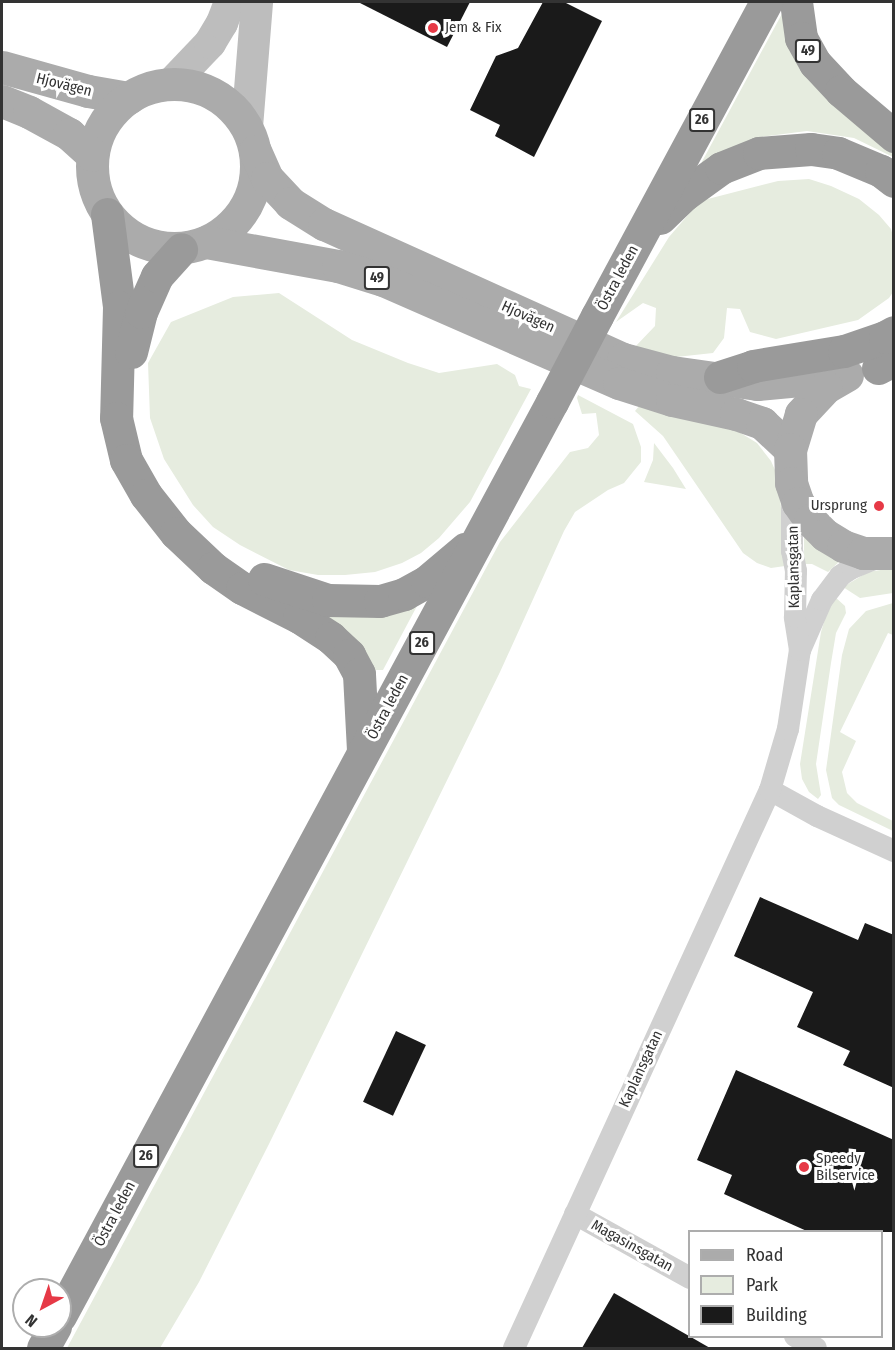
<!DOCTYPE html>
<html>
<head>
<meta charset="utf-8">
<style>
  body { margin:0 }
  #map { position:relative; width:895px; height:1350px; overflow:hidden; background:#fff; font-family:"Fira Sans Condensed",sans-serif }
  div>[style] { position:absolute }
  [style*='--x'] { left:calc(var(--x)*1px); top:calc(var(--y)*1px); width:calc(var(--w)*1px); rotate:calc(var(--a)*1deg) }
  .green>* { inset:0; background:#e6ecdf }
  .building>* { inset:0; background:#1a1a1a; transform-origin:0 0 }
  .street>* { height:22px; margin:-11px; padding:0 11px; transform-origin:11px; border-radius:11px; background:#d0d0d0 }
  .secondary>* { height:32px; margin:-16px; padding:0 16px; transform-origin:16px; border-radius:16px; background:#bdbdbd }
  .primary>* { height:33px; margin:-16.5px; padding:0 16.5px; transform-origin:16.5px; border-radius:16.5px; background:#ababab }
  .primary>.ring { margin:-16.5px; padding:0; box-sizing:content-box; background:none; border:33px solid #ababab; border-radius:50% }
  .highway>* { height:33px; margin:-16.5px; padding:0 16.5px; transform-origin:16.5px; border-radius:16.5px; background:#9a9a9a }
  .highway-bridge>* { height:33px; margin:-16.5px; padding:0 16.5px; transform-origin:16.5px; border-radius:16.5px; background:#9a9a9a }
  .dots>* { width:16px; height:16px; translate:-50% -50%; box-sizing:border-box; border:3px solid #fff; border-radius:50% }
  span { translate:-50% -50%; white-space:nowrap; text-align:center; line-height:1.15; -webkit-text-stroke:6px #fff; paint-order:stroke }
  .shield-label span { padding:2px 4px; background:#fff; border:2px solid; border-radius:4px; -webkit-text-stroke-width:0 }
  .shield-label { font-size:14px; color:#333; font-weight:700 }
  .poi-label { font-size:15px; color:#333 }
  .left { translate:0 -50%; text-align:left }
  .right { translate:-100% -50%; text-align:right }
  .street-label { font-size:15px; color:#333 }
  .frame { position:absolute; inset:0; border:3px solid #333; pointer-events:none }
  .legend { position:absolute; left:688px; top:1230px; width:195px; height:108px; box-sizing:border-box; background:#fff; border:2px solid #adadad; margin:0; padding:8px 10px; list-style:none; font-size:18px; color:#333 }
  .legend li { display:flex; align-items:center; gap:12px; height:30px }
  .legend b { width:30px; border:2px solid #adadad }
  .north { position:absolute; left:12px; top:1278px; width:60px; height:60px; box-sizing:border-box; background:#fff; border:2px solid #adadad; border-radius:50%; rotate:220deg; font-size:16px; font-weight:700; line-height:24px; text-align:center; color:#333 }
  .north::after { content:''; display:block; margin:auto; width:21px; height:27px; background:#e63946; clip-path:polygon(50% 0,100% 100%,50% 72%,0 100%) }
</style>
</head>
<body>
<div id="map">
  <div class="green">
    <div style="clip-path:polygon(784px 10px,893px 149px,893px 157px,854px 138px,807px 131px,760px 137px,698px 169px)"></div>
    <div style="clip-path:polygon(809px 179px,831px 186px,859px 199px,879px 215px,891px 229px,893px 236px,893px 292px,889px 298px,858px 320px,776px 339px,750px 332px,740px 309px,727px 308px,724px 338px,713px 353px,676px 357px,634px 348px,655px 326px,656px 308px,643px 303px,616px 322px,669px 237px,700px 201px,778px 181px)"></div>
    <div style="clip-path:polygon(279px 293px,352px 340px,408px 363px,439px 373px,497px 364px,515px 375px,519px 386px,531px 389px,470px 502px,439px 538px,421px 553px,402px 563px,375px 572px,345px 575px,318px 575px,289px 570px,240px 545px,213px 527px,193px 505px,164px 459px,150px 418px,148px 363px,171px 322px,233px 297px)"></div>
    <div style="clip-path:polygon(578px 395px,633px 424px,641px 447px,641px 462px,624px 483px,608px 490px,575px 512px,564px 531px,500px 672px,269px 1144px,199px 1282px,160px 1348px,67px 1348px,500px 542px,570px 452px,588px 448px,599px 435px,596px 413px,582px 414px,577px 398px)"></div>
    <div style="clip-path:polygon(640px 405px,739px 432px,757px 443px,771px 461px,779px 479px,785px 566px,771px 568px,757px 563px,743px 553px,663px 436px,635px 411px)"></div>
    <div style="clip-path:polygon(654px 443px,673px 468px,686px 489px,644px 482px,653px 460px)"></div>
    <div style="clip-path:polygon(804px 534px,841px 560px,828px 572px,812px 564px,804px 564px)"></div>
    <div style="clip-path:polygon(893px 568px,893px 593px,860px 598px,843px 587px,868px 572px)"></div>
    <div style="clip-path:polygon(835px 597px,845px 606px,846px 613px,836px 633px,831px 663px,816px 764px,821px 795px,818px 799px,809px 792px,802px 779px,800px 764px,821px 632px,828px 609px)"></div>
    <div style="clip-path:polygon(414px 602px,417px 606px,383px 670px,375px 670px,365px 653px,311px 606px)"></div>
    <div style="clip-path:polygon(893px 603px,893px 635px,888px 633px,840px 732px,856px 741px,842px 772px,847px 793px,857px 803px,893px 821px,893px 831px,839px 805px,832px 798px,826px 770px,842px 655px,849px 629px,866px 611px)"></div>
  </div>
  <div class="building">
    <div style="clip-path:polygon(358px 2px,470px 2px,447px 47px)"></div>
    <div style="clip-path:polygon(543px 2px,564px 2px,602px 21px,534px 157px,495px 136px,500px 125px,470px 110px,496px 56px,518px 48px)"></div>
    <div style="clip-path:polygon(760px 897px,858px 940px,865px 923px,894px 935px,894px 1088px,843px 1065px,850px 1051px,797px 1027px,813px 992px,734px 956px)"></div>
    <div style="left:396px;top:1031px;width:33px;height:78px;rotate:25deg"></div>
    <div style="clip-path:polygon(736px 1070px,894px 1140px,894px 1232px,809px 1232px,724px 1194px,732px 1175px,697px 1160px)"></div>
    <div style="clip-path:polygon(614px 1293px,710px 1348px,582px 1348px)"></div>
  </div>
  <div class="street">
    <div style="--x:800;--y:650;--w:55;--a:-66.3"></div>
    <div style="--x:822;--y:600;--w:30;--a:-53"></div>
    <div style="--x:840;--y:576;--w:14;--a:-34"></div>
    <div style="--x:852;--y:568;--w:31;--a:-22"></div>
    <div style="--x:770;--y:790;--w:54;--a:29"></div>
    <div style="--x:817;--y:816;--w:85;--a:24.4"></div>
    <div style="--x:575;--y:1214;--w:132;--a:29.1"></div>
    <div style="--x:795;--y:1336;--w:24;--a:30"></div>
    <div style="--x:514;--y:1348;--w:614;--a:-65.36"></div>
    <div style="--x:770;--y:790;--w:64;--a:-73.6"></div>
    <div style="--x:788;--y:729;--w:80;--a:-81.4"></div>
    <div style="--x:800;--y:650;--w:33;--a:-99"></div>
    <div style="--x:795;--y:617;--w:46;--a:-88.8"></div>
    <div style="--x:796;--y:571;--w:20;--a:-101"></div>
    <div style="--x:792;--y:551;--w:54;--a:-90"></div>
  </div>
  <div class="secondary">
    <div style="--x:171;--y:84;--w:57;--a:-46.4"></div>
    <div style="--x:210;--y:43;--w:23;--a:-59"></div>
    <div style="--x:222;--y:23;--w:22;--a:-69"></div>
    <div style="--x:247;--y:127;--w:125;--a:-85.4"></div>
  </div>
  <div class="primary">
    <div style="--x:2;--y:67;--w:89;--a:15.6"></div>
    <div style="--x:88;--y:91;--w:41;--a:9.9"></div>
    <div class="ring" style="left:92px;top:84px;width:131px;height:131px"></div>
    <div style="--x:2;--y:101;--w:29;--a:22"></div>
    <div style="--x:29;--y:112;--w:46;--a:28.8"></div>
    <div style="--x:69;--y:134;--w:31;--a:42"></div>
    <div style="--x:255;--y:151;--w:30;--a:66"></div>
    <div style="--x:267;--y:178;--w:34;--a:47"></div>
    <div style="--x:290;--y:203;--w:40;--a:32"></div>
    <div style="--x:324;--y:224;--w:328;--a:24.3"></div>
    <div style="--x:623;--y:359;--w:51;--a:14.9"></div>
    <div style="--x:672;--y:372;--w:86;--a:8"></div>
    <div style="--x:757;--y:384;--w:87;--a:-5.3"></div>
    <div style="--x:206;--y:242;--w:134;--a:10.3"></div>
    <div style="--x:338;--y:266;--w:47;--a:17.3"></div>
    <div style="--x:383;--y:280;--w:257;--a:23.6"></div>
    <div style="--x:619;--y:383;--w:56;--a:17.8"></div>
    <div style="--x:672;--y:400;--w:66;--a:12.3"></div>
    <div style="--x:736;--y:414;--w:28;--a:19"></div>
    <div style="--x:762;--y:423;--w:38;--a:43"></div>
    <div style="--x:847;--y:375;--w:24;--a:150"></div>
    <div style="--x:826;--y:387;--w:37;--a:133"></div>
    <div style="--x:801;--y:414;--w:37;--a:107"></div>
    <div style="--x:790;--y:449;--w:34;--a:88"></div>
    <div style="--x:791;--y:483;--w:21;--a:71"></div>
    <div style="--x:798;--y:503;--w:21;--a:55"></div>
    <div style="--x:810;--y:520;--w:21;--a:45"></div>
    <div style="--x:825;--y:535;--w:21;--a:31"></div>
    <div style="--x:843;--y:546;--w:21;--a:19"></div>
    <div style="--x:863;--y:553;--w:31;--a:0"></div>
  </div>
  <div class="highway">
    <div style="--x:796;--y:2;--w:36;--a:82"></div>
    <div style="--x:801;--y:38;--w:29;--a:61"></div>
    <div style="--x:815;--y:63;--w:38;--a:47"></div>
    <div style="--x:841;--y:91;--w:70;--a:40.3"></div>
    <div style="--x:107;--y:214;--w:94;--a:82.6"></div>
    <div style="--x:119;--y:307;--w:111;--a:91.5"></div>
    <div style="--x:116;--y:418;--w:43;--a:76.6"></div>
    <div style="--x:126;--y:460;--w:40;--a:60.3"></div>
    <div style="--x:146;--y:495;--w:48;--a:51.7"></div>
    <div style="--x:176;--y:533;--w:51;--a:43.4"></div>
    <div style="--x:213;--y:568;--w:35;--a:35"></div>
    <div style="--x:242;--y:588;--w:64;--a:27"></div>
    <div style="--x:299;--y:617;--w:38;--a:33"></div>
    <div style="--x:331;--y:638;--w:25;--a:43"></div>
    <div style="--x:349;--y:655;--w:21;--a:62"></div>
    <div style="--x:359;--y:674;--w:77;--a:87"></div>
    <div style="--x:660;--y:218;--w:35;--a:-44"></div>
    <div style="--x:685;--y:194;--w:44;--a:-35.8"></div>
    <div style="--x:721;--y:168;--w:41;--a:-21.5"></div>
    <div style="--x:759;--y:153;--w:52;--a:-4.4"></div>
    <div style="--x:811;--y:149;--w:27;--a:8"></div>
    <div style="--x:838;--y:153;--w:47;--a:22.7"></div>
    <div style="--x:881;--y:171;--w:16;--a:38"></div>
    <div style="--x:597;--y:316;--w:357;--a:-61.7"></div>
    <div style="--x:131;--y:352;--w:41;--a:-76"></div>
    <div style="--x:141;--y:312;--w:39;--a:-66"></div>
    <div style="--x:157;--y:276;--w:36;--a:-48"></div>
    <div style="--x:878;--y:368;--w:18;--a:-27"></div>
    <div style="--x:720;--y:377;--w:35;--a:-18"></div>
    <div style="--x:753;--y:366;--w:92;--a:-9.4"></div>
    <div style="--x:844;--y:351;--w:43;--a:-18.9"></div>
    <div style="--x:885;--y:337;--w:10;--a:-29"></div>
    <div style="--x:264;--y:579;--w:67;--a:18.2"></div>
    <div style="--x:328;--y:600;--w:52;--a:1.1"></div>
    <div style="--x:380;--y:601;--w:25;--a:-16"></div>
    <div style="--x:404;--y:594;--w:26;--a:-29"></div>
    <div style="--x:427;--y:581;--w:50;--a:-40.1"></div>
    <div style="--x:60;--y:1316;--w:1038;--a:-61.71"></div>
    <div style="--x:43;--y:1348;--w:25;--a:-61"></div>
  </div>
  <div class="highway-bridge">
    <div style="--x:552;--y:402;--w:97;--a:-62.4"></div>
  </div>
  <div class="dots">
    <div style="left:433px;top:28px;background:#e63946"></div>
    <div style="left:879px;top:506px;background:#e63946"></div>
    <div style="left:804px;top:1167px;background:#e63946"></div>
  </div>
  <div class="shield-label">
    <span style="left:808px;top:51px">49</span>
    <span style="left:702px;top:120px">26</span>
    <span style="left:377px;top:278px">49</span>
    <span style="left:422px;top:643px">26</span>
    <span style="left:146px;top:1156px">26</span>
  </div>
  <div class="poi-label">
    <span class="left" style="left:445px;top:28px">Jem &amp; Fix</span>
    <span class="right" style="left:867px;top:506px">Ursprung</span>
    <span class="left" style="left:816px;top:1167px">Speedy<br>Bilservice</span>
  </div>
  <div class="street-label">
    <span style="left:64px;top:85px;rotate:14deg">Hjovägen</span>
    <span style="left:618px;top:278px;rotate:-62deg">Östra leden</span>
    <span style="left:528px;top:317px;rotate:24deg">Hjovägen</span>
    <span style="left:794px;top:567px;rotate:-91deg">Kaplansgatan</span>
    <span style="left:388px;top:707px;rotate:-62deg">Östra leden</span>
    <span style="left:641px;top:1069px;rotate:-65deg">Kaplansgatan</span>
    <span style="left:115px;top:1214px;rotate:-62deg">Östra leden</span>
    <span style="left:632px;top:1246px;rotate:29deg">Magasinsgatan</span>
  </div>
  <div class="frame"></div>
  <ul class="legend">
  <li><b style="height:8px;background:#ababab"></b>Road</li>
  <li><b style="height:16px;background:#e6ecdf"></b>Park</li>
  <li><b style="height:16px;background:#1a1a1a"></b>Building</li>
  </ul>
  <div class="north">N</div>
</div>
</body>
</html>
